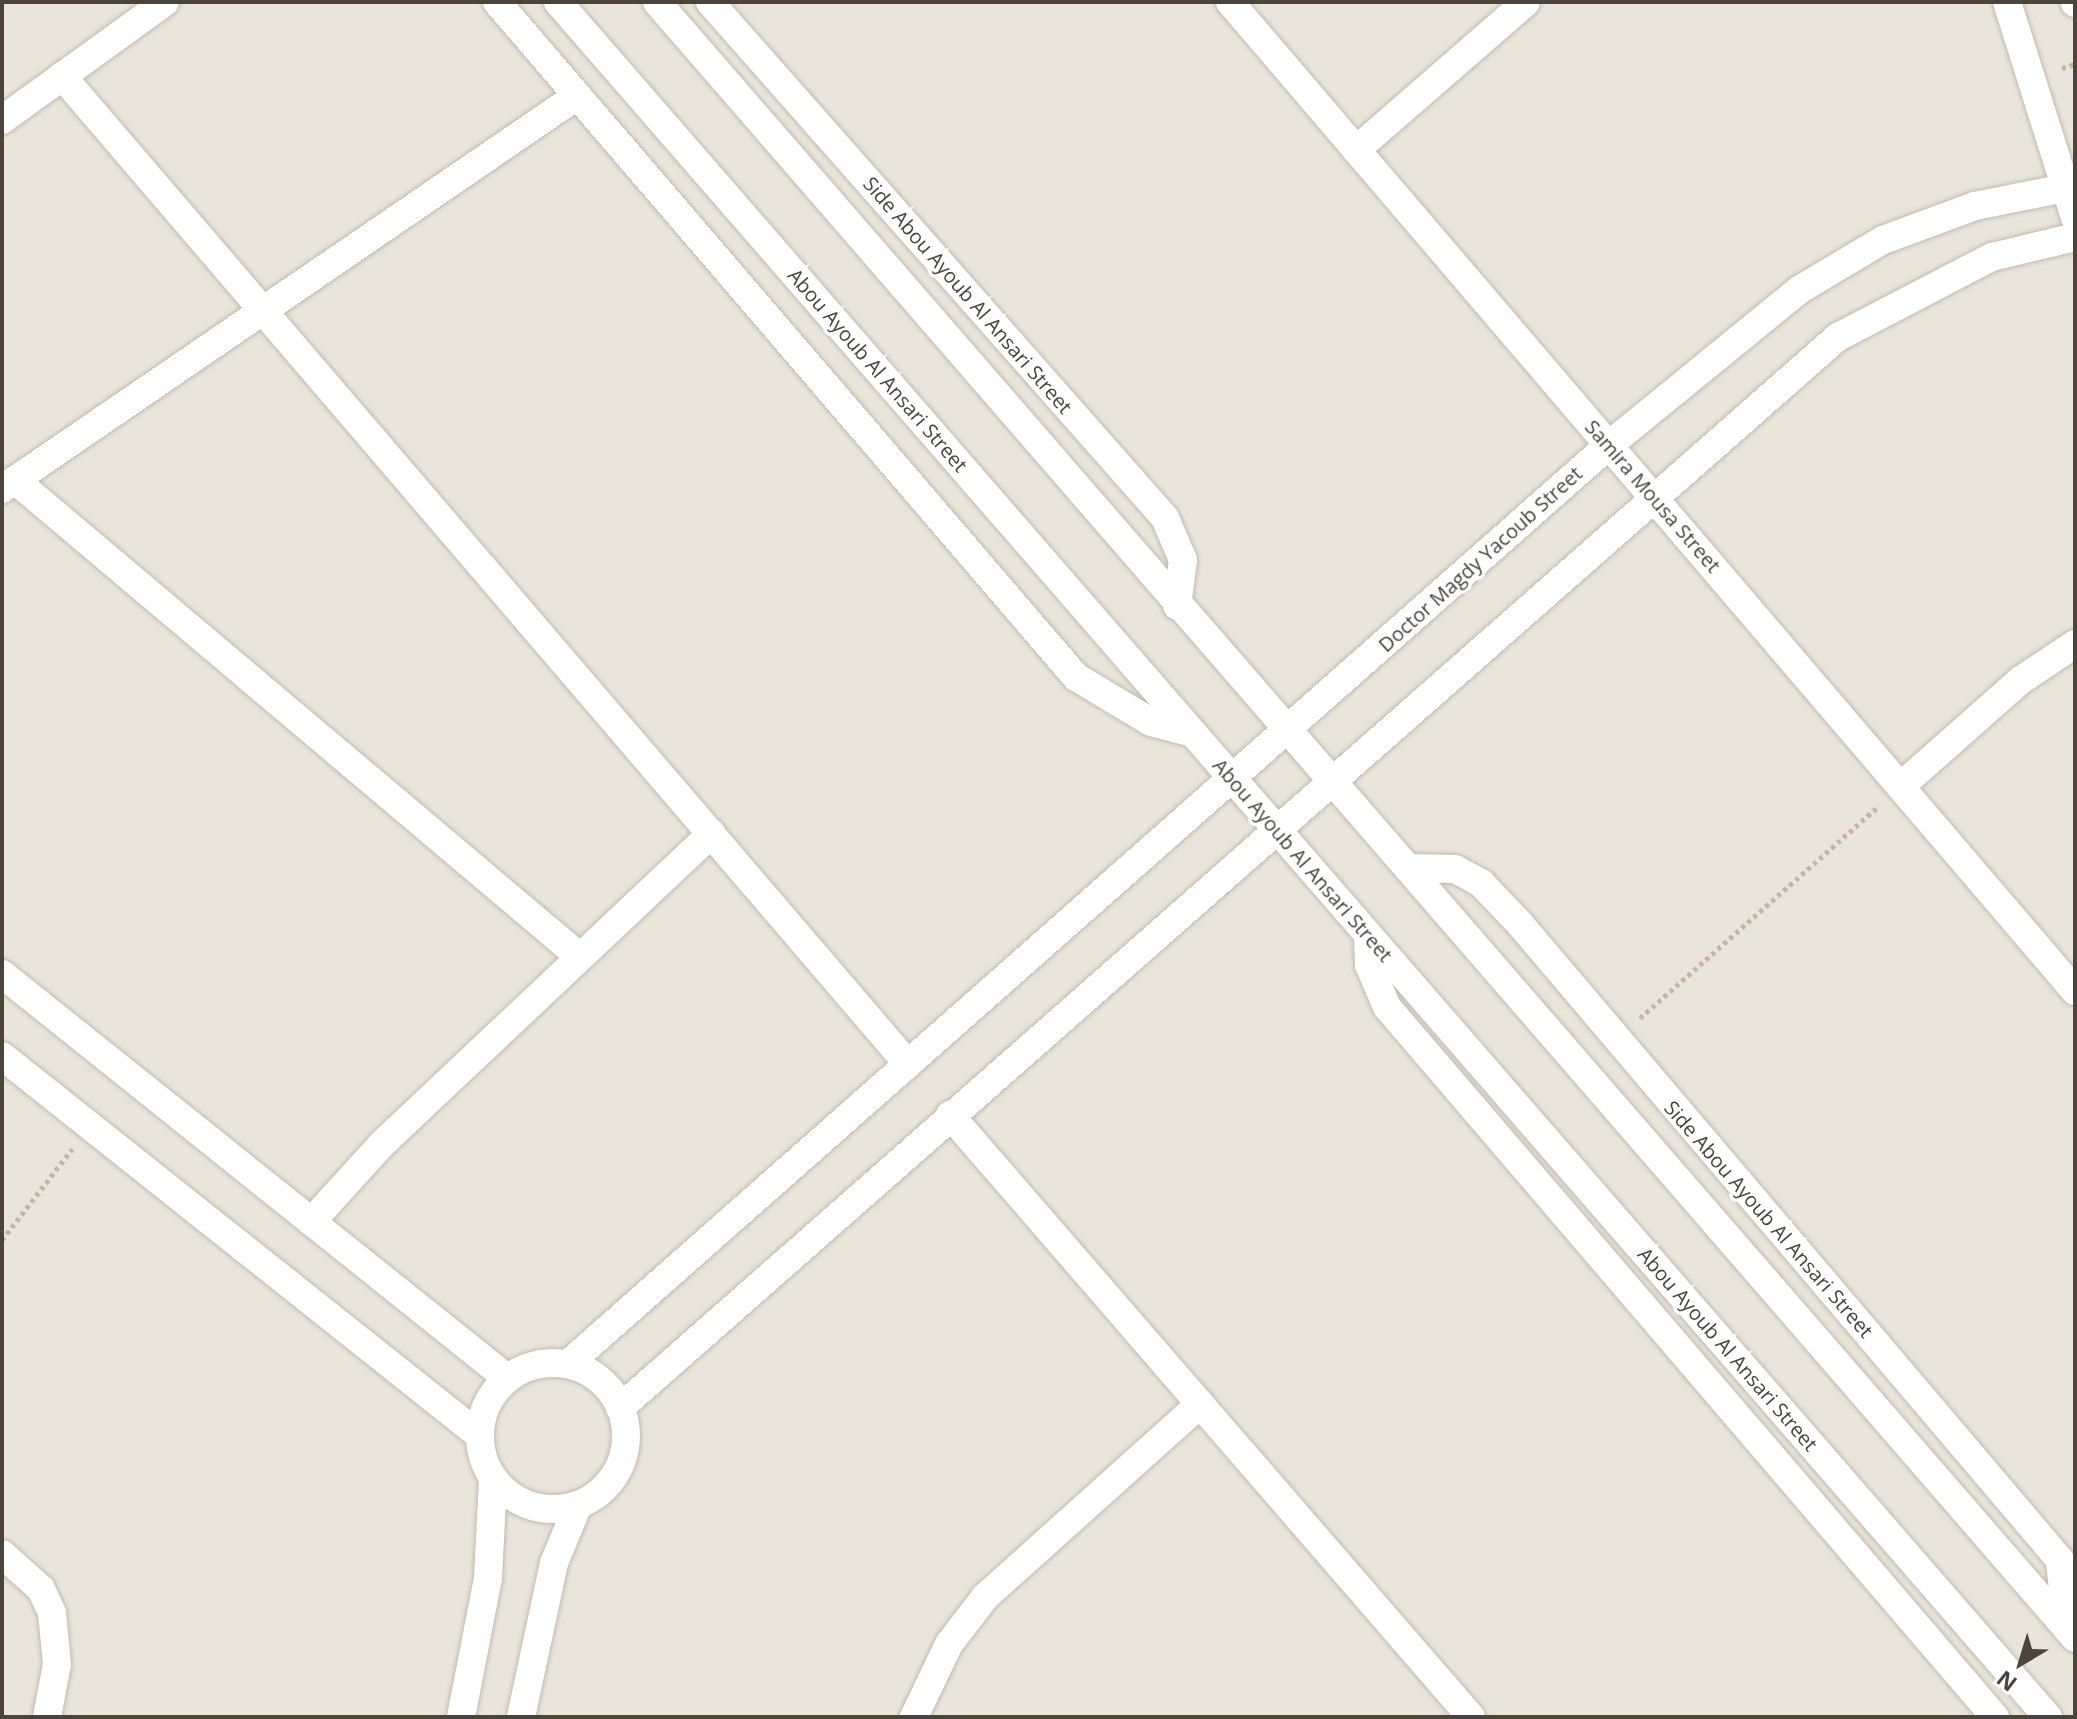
<!DOCTYPE html>
<html>
<head>
<meta charset="utf-8">
<style>
  body { margin:0 }
  #map { position:relative; width:2077px; height:1719px; overflow:hidden; background:#f6f3ec; font-family:"Open Sans",sans-serif }
  div>[style] { position:absolute }
  [style*='--x'] { left:calc(var(--x)*1px); top:calc(var(--y)*1px); width:calc(var(--w)*1px); rotate:calc(var(--a)*1deg) }
  .residential>* { inset:0; background:#eae5da; transform-origin:0 0 }
  .path>* { height:5px; margin-top:-2.5px; transform-origin:0; background:repeating-linear-gradient(90deg,#c4b79f 0 4px,transparent 0 8px) }
  .roads { filter:drop-shadow(0 0 2px #c2bbae) drop-shadow(0 0 2px #c2bbae) }
  .street>* { height:28px; margin:-14px; padding:0 14px; transform-origin:14px; border-radius:14px; background:#fff }
  .street>.ring { margin:-14px; padding:0; box-sizing:content-box; background:none; border:28px solid #fff; border-radius:50% }
  span { translate:-50% -50%; white-space:nowrap; text-align:center; line-height:1.15; -webkit-text-stroke:7px #fff; paint-order:stroke }
  .street-label { font-size:20px; color:#4b4439 }
  .frame { position:absolute; inset:0; border:4px solid #4b4439; pointer-events:none }
  .north { position:absolute; left:1981px; top:1623px; width:80px; height:80px; -webkit-text-stroke:6px #fff; paint-order:stroke; rotate:218deg; font-size:22px; font-weight:700; line-height:32px; text-align:center; color:#4b4439 }
  .north::after { content:''; display:block; margin:auto; width:28px; height:36px; background:#4b4439; clip-path:polygon(50% 0,100% 100%,50% 72%,0 100%) }
</style>
</head>
<body>
<div id="map">
  <div class="residential">
    <div style="left:2px;top:2px;width:2073px;height:1715px"></div>
  </div>
  <div class="path">
    <div style="--x:2062;--y:68;--w:14;--a:-17"></div>
    <div style="--x:1640;--y:1018;--w:318;--a:-41.6"></div>
    <div style="--x:2;--y:1240;--w:115;--a:-52.4"></div>
  </div>
  <div class="roads">
    <div class="street">
      <div style="--x:497;--y:2;--w:889;--a:49.38"></div>
      <div style="--x:1076;--y:677;--w:87;--a:31"></div>
      <div style="--x:1151;--y:722;--w:43;--a:14.7"></div>
      <div style="--x:558;--y:2;--w:2272;--a:49.02"></div>
      <div style="--x:657;--y:2;--w:2165;--a:49.08"></div>
      <div style="--x:710;--y:2;--w:688;--a:48.59"></div>
      <div style="--x:1165;--y:518;--w:46;--a:66.8"></div>
      <div style="--x:1183;--y:560;--w:46;--a:97.4"></div>
      <div style="--x:1230;--y:2;--w:1301;--a:49.49"></div>
      <div style="--x:2007;--y:2;--w:226;--a:72.5"></div>
      <div style="--x:2075;--y:2;--w:1;--a:90"></div>
      <div style="--x:62;--y:76;--w:1301;--a:49.43"></div>
      <div style="--x:2;--y:120;--w:201;--a:-35.9"></div>
      <div style="--x:1356;--y:150;--w:225;--a:-41"></div>
      <div style="--x:15;--y:480;--w:739;--a:40.17"></div>
      <div style="--x:2;--y:489;--w:693;--a:-34.36"></div>
      <div style="--x:1901;--y:786;--w:160;--a:-41.5"></div>
      <div style="--x:2021;--y:680;--w:65;--a:-33.7"></div>
      <div style="--x:1408;--y:868;--w:47;--a:1.2"></div>
      <div style="--x:1455;--y:869;--w:30;--a:28"></div>
      <div style="--x:1481;--y:883;--w:57;--a:46.4"></div>
      <div style="--x:1520;--y:924;--w:834;--a:49.67"></div>
      <div style="--x:2060;--y:1560;--w:69;--a:84.2"></div>
      <div style="--x:1368;--y:936;--w:29;--a:88"></div>
      <div style="--x:1369;--y:965;--w:46;--a:66.8"></div>
      <div style="--x:1387;--y:1007;--w:935;--a:49.43"></div>
      <div style="--x:2;--y:974;--w:647;--a:38.66"></div>
      <div style="--x:2;--y:1056;--w:609;--a:38.47"></div>
      <div style="--x:950;--y:1115;--w:796;--a:49.13"></div>
      <div style="--x:311;--y:1222;--w:105;--a:-47.7"></div>
      <div style="--x:382;--y:1144;--w:453;--a:-43.3"></div>
      <div class="ring" style="left:480px;top:1363px;width:118px;height:118px"></div>
      <div style="--x:568;--y:1364;--w:1389;--a:-41.44"></div>
      <div style="--x:1609;--y:445;--w:245;--a:-39.2"></div>
      <div style="--x:1799;--y:290;--w:98;--a:-30.8"></div>
      <div style="--x:1883;--y:240;--w:98;--a:-20.3"></div>
      <div style="--x:1975;--y:206;--w:102;--a:-11.3"></div>
      <div style="--x:620;--y:1408;--w:1622;--a:-41.33"></div>
      <div style="--x:1838;--y:337;--w:174;--a:-27.5"></div>
      <div style="--x:1992;--y:257;--w:85;--a:-13.5"></div>
      <div style="--x:2;--y:1554;--w:52;--a:41.9"></div>
      <div style="--x:41;--y:1589;--w:26;--a:65"></div>
      <div style="--x:52;--y:1613;--w:51;--a:84.4"></div>
      <div style="--x:57;--y:1664;--w:54;--a:100.7"></div>
      <div style="--x:461;--y:1717;--w:142;--a:-79"></div>
      <div style="--x:488;--y:1578;--w:99;--a:-87.1"></div>
      <div style="--x:521;--y:1717;--w:157;--a:-77.9"></div>
      <div style="--x:554;--y:1563;--w:63;--a:-67.5"></div>
      <div style="--x:914;--y:1717;--w:81;--a:-64.4"></div>
      <div style="--x:949;--y:1644;--w:59;--a:-52.5"></div>
      <div style="--x:985;--y:1597;--w:289;--a:-41.9"></div>
    </div>
  </div>
  <div class="street-label">
    <span style="left:968px;top:295px;rotate:49deg">Side Abou Ayoub Al Ansari Street</span>
    <span style="left:878px;top:370px;rotate:49deg">Abou Ayoub Al Ansari Street</span>
    <span style="left:1653px;top:496px;rotate:49deg">Samira Mousa Street</span>
    <span style="left:1480px;top:559px;rotate:-42deg">Doctor Magdy Yacoub Street</span>
    <span style="left:1303px;top:860px;rotate:49deg">Abou Ayoub Al Ansari Street</span>
    <span style="left:1769px;top:1219px;rotate:49deg">Side Abou Ayoub Al Ansari Street</span>
    <span style="left:1728px;top:1349px;rotate:49deg">Abou Ayoub Al Ansari Street</span>
  </div>
  <div class="frame"></div>
  <div class="north">N</div>
</div>
</body>
</html>
